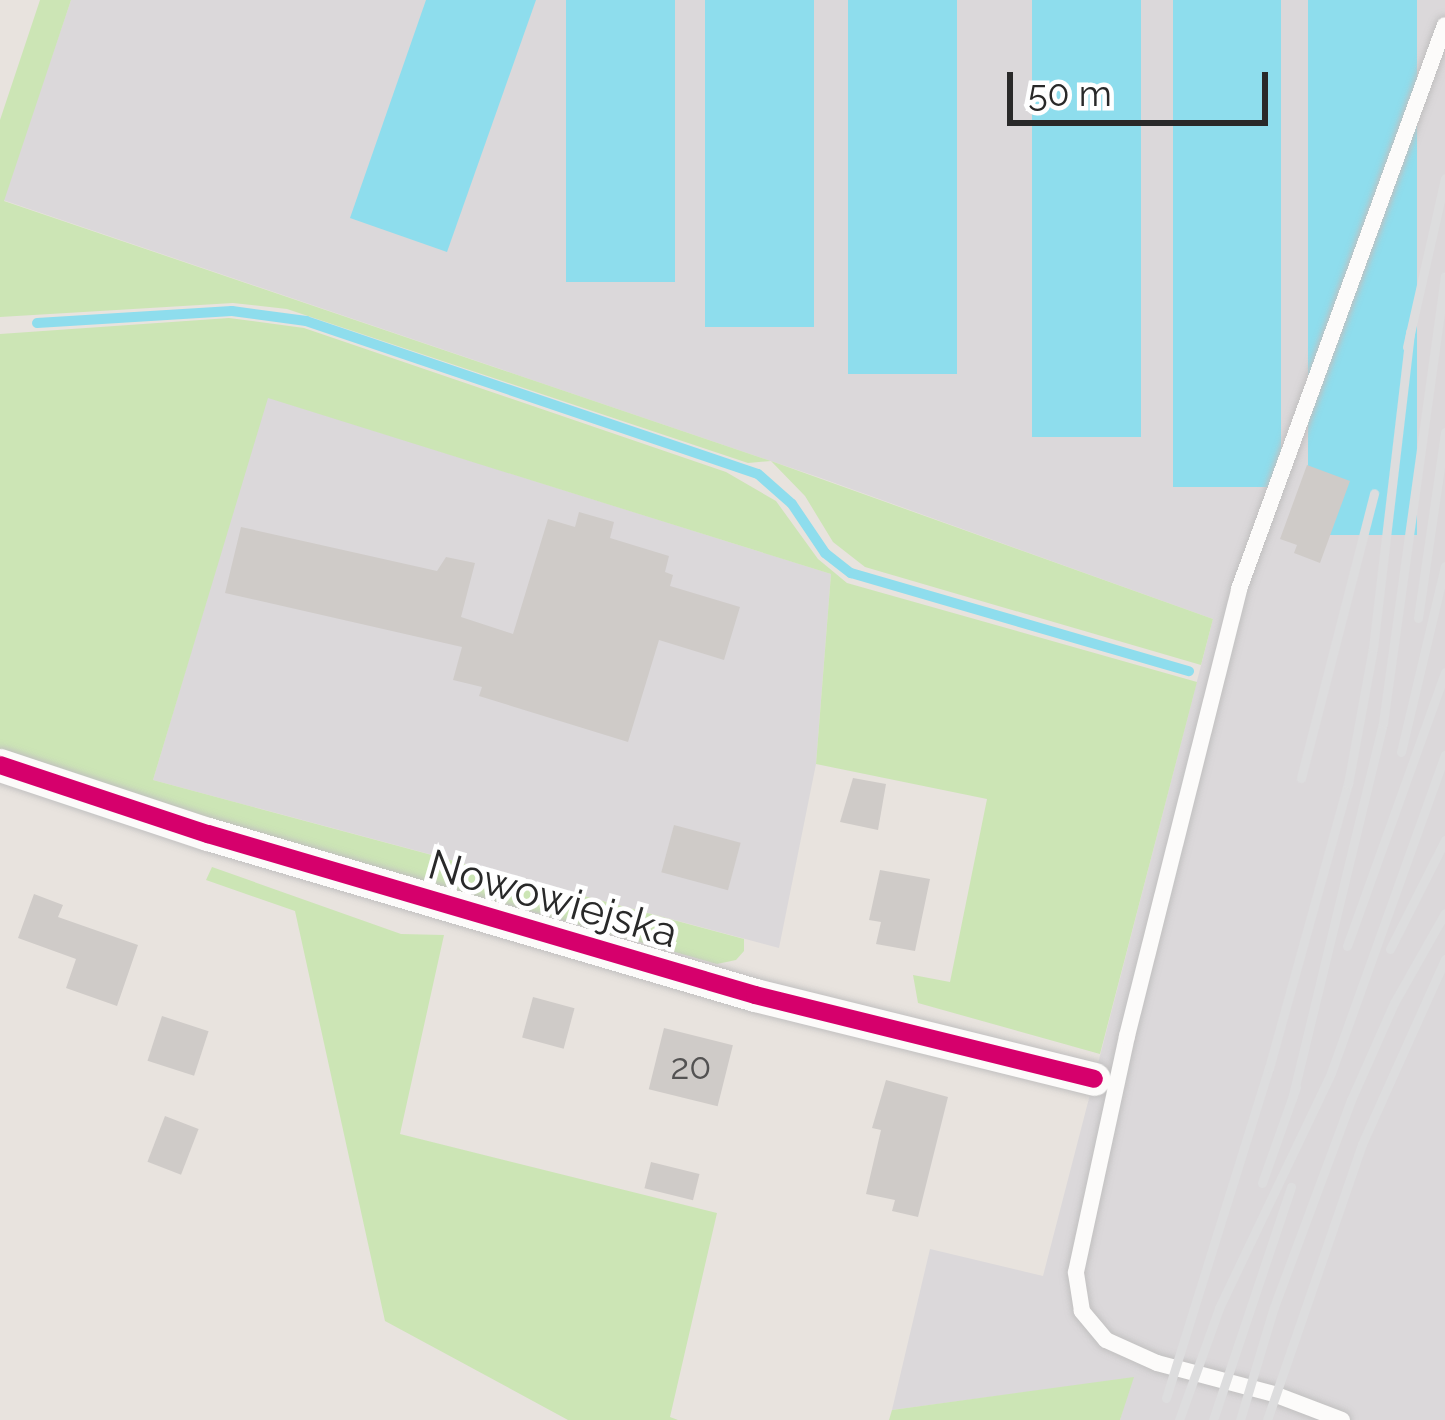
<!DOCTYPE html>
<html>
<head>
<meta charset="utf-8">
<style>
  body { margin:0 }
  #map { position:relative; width:1445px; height:1420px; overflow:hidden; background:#e8e3de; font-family:Raleway,sans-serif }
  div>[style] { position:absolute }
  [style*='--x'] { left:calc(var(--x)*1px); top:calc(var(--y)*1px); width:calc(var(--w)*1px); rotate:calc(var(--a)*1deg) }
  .industrial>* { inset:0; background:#dbd8da }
  .green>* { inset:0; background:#cce5b5 }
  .water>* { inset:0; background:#8edded; transform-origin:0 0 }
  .stream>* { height:10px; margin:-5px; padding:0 5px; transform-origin:5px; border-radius:5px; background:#8edded }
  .building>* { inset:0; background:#cfcbc8; transform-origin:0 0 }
  .roads { filter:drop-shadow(0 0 3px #c1c0c0) drop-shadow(0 0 3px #c1c0c0) }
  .lane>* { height:16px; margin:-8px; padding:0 8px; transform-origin:8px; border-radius:8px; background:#fcfbfa }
  .street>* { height:33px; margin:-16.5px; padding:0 16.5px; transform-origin:16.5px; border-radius:16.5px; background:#fcfbfa }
  .rail>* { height:9px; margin:-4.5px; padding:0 4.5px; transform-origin:4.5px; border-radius:4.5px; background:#ddddde }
  .cycleway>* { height:18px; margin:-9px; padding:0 9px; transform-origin:9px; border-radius:9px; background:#d6006c }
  span { translate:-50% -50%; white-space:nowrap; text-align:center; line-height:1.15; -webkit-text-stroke:9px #fff; paint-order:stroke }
  .number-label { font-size:36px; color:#535252 }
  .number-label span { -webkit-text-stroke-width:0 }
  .street-label { font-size:42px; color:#292929 }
  .scale { position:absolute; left:1007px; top:72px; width:261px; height:54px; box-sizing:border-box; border:6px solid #292929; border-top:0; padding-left:15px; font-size:36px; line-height:42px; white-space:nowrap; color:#292929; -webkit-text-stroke:9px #fff; paint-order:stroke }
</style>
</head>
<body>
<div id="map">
  <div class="industrial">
    <div style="clip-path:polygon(71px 0,1445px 0,1445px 1420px,1120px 1420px,1132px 1378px,892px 1410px,930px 1249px,1043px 1276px,1213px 619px,818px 477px,3px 200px)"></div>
    <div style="clip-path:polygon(267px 397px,831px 574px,816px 764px,779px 948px,153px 780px)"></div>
  </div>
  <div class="green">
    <div style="clip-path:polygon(40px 0,71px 0,4px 201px,771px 461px,1213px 619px,1201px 665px,865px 567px,833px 542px,805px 496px,771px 461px,748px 463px,287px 309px,233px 303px,0 317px,0 120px)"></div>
    <div style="clip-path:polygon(229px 318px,304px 328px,726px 472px,776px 501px,818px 559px,847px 583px,1197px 682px,1100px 1054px,918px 1003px,913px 975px,950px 982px,987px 799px,816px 764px,831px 574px,268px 398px,153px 780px,744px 939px,744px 951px,736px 960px,717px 964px,208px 820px,0 752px,0 334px)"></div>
    <div style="clip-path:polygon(212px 867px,401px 934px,444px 935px,400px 1134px,717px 1213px,670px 1417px,678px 1420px,568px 1420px,385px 1321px,295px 911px,206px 880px)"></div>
    <div style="clip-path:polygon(1134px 1377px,1120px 1420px,889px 1420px,892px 1410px)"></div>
  </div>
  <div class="water">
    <div style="clip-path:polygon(426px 0,536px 0,447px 252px,350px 218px)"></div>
    <div style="left:566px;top:0;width:109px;height:282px"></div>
    <div style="left:705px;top:0;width:109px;height:327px"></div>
    <div style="left:848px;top:0;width:109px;height:374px"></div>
    <div style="left:1032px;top:0;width:109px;height:437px"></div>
    <div style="left:1173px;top:0;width:108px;height:487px"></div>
    <div style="left:1308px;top:0;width:109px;height:535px"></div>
  </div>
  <div class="stream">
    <div style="--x:37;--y:323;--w:195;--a:-3.5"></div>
    <div style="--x:232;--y:311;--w:75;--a:7.7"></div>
    <div style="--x:306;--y:321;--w:477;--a:18.7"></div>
    <div style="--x:758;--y:474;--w:45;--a:41.4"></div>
    <div style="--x:792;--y:504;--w:59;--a:56"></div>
    <div style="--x:825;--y:553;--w:33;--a:38"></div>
    <div style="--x:851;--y:573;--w:352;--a:16.2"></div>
  </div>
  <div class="building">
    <div style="clip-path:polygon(1307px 465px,1350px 481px,1320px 563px,1294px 553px,1297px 545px,1280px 539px)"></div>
    <div style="clip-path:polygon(579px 512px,614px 522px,610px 538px,669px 556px,665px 572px,673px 575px,670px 586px,740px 607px,724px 660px,659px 640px,628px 742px,479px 696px,482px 687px,453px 680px,462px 647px,225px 593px,241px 527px,437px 571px,446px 557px,475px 563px,461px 617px,513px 634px,548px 519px,575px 527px)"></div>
    <div style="clip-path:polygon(853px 778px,886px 784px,878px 830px,840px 822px)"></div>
    <div style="left:674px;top:825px;width:69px;height:49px;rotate:15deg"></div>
    <div style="clip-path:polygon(880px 870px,930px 879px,915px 951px,876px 944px,881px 922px,869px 920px)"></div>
    <div style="clip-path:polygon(34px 894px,63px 905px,58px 917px,138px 945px,117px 1006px,66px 988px,76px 959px,18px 938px)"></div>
    <div style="left:533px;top:997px;width:43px;height:42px;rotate:15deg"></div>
    <div style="left:162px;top:1016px;width:49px;height:47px;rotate:18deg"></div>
    <div style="left:664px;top:1028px;width:71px;height:63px;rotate:14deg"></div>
    <div style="clip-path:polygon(886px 1080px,948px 1097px,918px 1217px,892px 1211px,895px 1200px,866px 1194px,881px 1130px,872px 1128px)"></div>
    <div style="left:165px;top:1116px;width:36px;height:49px;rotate:21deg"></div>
    <div style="left:651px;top:1162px;width:50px;height:27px;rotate:14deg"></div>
  </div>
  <div class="roads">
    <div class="lane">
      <div style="--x:1342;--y:1420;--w:73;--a:-159.1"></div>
      <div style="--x:1274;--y:1394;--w:121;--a:-165.2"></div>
      <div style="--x:1157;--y:1363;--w:56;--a:-155.7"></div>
      <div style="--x:1106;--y:1340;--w:38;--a:-130"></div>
      <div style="--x:1082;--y:1311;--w:39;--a:-99"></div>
      <div style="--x:1076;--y:1272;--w:241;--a:-77.8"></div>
      <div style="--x:1127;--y:1036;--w:461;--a:-75.9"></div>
      <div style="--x:1239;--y:589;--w:600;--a:-69.94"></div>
    </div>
    <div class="street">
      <div style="--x:0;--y:765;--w:219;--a:18.4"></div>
      <div style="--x:208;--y:834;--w:570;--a:16.4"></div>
      <div style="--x:755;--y:995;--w:349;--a:13.9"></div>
    </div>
  </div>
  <div class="rail">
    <div style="--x:1407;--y:347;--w:173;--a:-77.3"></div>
    <div style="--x:1418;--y:618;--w:188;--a:-81.7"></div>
    <div style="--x:1401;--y:752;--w:191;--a:-76.7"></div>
    <div style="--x:1301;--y:778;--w:294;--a:-75.6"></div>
    <div style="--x:1347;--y:946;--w:291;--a:-70.3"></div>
    <div style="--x:1390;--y:949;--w:122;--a:-63.2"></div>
    <div style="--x:1292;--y:1099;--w:387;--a:-76.4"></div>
    <div style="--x:1383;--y:723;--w:451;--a:-82.1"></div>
    <div style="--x:1262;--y:1183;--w:102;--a:-70.5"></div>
    <div style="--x:1166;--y:1398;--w:346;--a:-72.7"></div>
    <div style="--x:1269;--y:1068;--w:295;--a:-74.5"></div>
    <div style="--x:1348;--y:784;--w:138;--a:-79.6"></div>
    <div style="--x:1373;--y:648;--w:318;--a:-83.3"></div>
    <div style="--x:1179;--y:1420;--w:119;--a:-70.3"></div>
    <div style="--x:1219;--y:1308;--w:260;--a:-64.5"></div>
    <div style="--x:1331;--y:1073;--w:338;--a:-70.3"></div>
    <div style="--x:1213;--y:1420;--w:246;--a:-71.5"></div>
    <div style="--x:1240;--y:1420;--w:118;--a:-73.3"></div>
    <div style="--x:1274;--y:1307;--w:221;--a:-69.6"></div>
    <div style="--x:1351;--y:1100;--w:106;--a:-66.1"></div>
    <div style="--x:1394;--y:1003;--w:103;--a:-60.5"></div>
    <div style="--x:1267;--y:1420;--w:292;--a:-71"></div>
    <div style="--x:1362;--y:1144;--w:203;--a:-65.8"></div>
  </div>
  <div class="cycleway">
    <div style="--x:0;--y:765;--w:219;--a:18.4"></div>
    <div style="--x:208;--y:834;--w:570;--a:16.4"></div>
    <div style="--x:755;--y:995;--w:349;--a:13.9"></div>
  </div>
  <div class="number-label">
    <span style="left:691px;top:1067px">20</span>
  </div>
  <div class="street-label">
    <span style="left:553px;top:899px;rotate:16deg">Nowowiejska</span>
  </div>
  <div class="scale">50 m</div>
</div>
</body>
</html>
